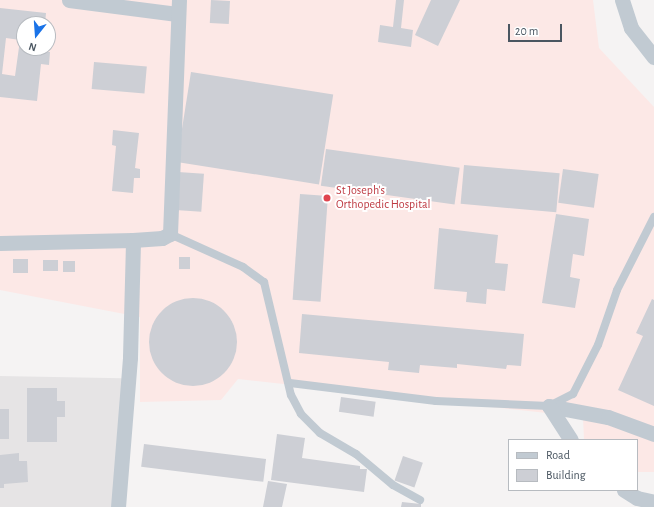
<!DOCTYPE html>
<html>
<head>
<meta charset="utf-8">
<style>
  body { margin:0 }
  #map { position:relative; width:654px; height:507px; overflow:hidden; background:#f5f3f3; font-family:"Alegreya Sans",sans-serif }
  div>[style] { position:absolute }
  [style*='--x'] { left:calc(var(--x)*1px); top:calc(var(--y)*1px); width:calc(var(--w)*1px); rotate:calc(var(--a)*1deg) }
  .education>* { inset:0; background:#e6e4e5; transform-origin:0 0 }
  .medical>* { inset:0; background:#fce8e6 }
  .building>* { inset:0; background:#cdcfd5; transform-origin:0 0 }
  .round { border-radius:50% }
  .service>* { height:8px; margin:-4px; padding:0 4px; transform-origin:4px; border-radius:4px; background:#c1cad2 }
  .minor>* { height:15px; margin:-7.5px; padding:0 7.5px; transform-origin:7.5px; border-radius:7.5px; background:#c1cad2 }
  .dots>* { width:11px; height:11px; translate:-50% -50%; box-sizing:border-box; border:2px solid #fff; border-radius:50% }
  span { translate:-50% -50%; white-space:nowrap; text-align:center; line-height:1.15; -webkit-text-stroke:4px #fff; paint-order:stroke }
  .health-label { font-size:12px; color:#be3a42 }
  .left { translate:0 -50%; text-align:left }
  .legend { position:absolute; left:508px; top:439px; width:130px; height:52px; box-sizing:border-box; background:#fff; border:1px solid #b7bbc0; margin:0; padding:5px 7px; list-style:none; font-size:12px; color:#4a5661 }
  .legend li { display:flex; align-items:center; gap:8px; height:20px }
  .legend b { width:20px; border:1px solid #b7bbc0 }
  .north { position:absolute; left:16px; top:16px; width:40px; height:40px; box-sizing:border-box; background:#fff; border:1px solid #b7bbc0; border-radius:50%; rotate:197deg; font-size:11px; font-weight:700; line-height:16px; text-align:center; color:#4a5661 }
  .north::after { content:''; display:block; margin:auto; width:14px; height:18px; background:#1a73e8; clip-path:polygon(50% 0,100% 100%,50% 72%,0 100%) }
  .scale { position:absolute; left:508px; top:24px; width:54px; height:18px; box-sizing:border-box; border:2px solid #4a5661; border-top:0; padding-left:5px; font-size:12px; line-height:14px; white-space:nowrap; color:#4a5661; -webkit-text-stroke:3px #fff; paint-order:stroke }
</style>
</head>
<body>
<div id="map">
  <div class="education">
    <div style="left:0;top:376px;width:122px;height:131px;rotate:1deg"></div>
  </div>
  <div class="medical">
    <div style="clip-path:polygon(evenodd,0 0,593px 0,599px 48px,654px 107px,654px 472px,637px 472px,637px 440px,584px 440px,583px 417px,238px 379px,221px 400px,140px 402px,140px 317px,0 290px,0 0,24px 24px,48px 24px,48px 48px,24px 48px,24px 24px)"></div>
  </div>
  <div class="building">
    <div style="left:211px;top:0;width:19px;height:23px;rotate:3deg"></div>
    <div style="clip-path:polygon(396px 0,404px 0,401px 28px,413px 30px,411px 47px,378px 42px,380px 25px,393px 27px)"></div>
    <div style="clip-path:polygon(431px 0,460px 0,438px 46px,415px 35px)"></div>
    <div style="clip-path:polygon(evenodd,0 8px,46px 13px,45px 24px,24px 24px,24px 48px,42px 48px,42px 51px,50px 52px,49px 65px,41px 64px,37px 101px,0 97px,0 8px,6px 38px,20px 40px,15px 76px,2px 74px,6px 38px)"></div>
    <div style="left:94px;top:62px;width:53px;height:27px;rotate:5deg"></div>
    <div style="left:191px;top:72px;width:144px;height:91px;rotate:9deg"></div>
    <div style="clip-path:polygon(113px 130px,139px 133px,135px 168px,140px 169px,140px 178px,134px 178px,133px 193px,112px 191px,116px 146px,112px 145px)"></div>
    <div style="left:326px;top:149px;width:135px;height:37px;rotate:8deg"></div>
    <div style="left:464px;top:165px;width:96px;height:39px;rotate:5deg"></div>
    <div style="left:563px;top:169px;width:36px;height:34px;rotate:8deg"></div>
    <div style="left:178px;top:172px;width:26px;height:38px;rotate:4deg"></div>
    <div style="left:300px;top:194px;width:28px;height:106px;rotate:4deg"></div>
    <div style="clip-path:polygon(556px 214px,589px 219px,584px 256px,573px 254px,570px 277px,580px 279px,575px 308px,542px 303px)"></div>
    <div style="clip-path:polygon(439px 228px,498px 235px,495px 263px,508px 264px,505px 291px,487px 289px,486px 304px,466px 302px,467px 292px,434px 289px)"></div>
    <div style="left:179px;top:257px;width:11px;height:12px"></div>
    <div style="left:13px;top:259px;width:15px;height:14px"></div>
    <div style="left:43px;top:260px;width:15px;height:11px"></div>
    <div style="left:63px;top:261px;width:12px;height:11px"></div>
    <div class="round" style="left:149px;top:298px;width:88px;height:88px"></div>
    <div style="clip-path:polygon(652px 299px,654px 300px,654px 406px,618px 390px,643px 336px,636px 333px)"></div>
    <div style="clip-path:polygon(302px 314px,524px 334px,521px 366px,507px 365px,506px 369px,457px 364px,457px 368px,420px 365px,419px 373px,388px 370px,389px 362px,299px 353px)"></div>
    <div style="clip-path:polygon(27px 388px,57px 388px,57px 401px,65px 401px,65px 417px,57px 417px,57px 442px,27px 442px)"></div>
    <div style="left:341px;top:397px;width:35px;height:15px;rotate:8deg"></div>
    <div style="left:9px;top:409px;width:30px;height:9px;rotate:90deg"></div>
    <div style="clip-path:polygon(277px 434px,305px 438px,302px 458px,360px 466px,360px 469px,367px 469px,364px 492px,271px 480px)"></div>
    <div style="left:144px;top:444px;width:123px;height:23px;rotate:7deg"></div>
    <div style="clip-path:polygon(19px 453px,19px 461px,27px 461px,28px 482px,4px 484px,4px 488px,0 488px,0 455px)"></div>
    <div style="left:403px;top:456px;width:21px;height:26px;rotate:19deg"></div>
    <div style="clip-path:polygon(268px 481px,287px 484px,282px 507px,263px 507px)"></div>
    <div style="clip-path:polygon(402px 502px,421px 504px,421px 507px,401px 507px)"></div>
  </div>
  <div class="service">
    <div style="--x:170;--y:234;--w:80;--a:24.3"></div>
    <div style="--x:243;--y:267;--w:26;--a:36"></div>
    <div style="--x:264;--y:282;--w:116;--a:76.6"></div>
    <div style="--x:291;--y:395;--w:21;--a:62"></div>
    <div style="--x:301;--y:414;--w:27;--a:45"></div>
    <div style="--x:320;--y:433;--w:42;--a:30.3"></div>
    <div style="--x:356;--y:454;--w:48;--a:40"></div>
    <div style="--x:393;--y:485;--w:31;--a:29"></div>
    <div style="--x:290;--y:383;--w:147;--a:7"></div>
    <div style="--x:436;--y:401;--w:113;--a:2.5"></div>
    <div style="--x:549;--y:406;--w:27;--a:-27"></div>
    <div style="--x:573;--y:394;--w:55;--a:-63"></div>
    <div style="--x:598;--y:345;--w:58;--a:-70.9"></div>
    <div style="--x:617;--y:290;--w:82;--a:-63.1"></div>
  </div>
  <div class="minor">
    <div style="--x:69;--y:0;--w:109;--a:7.4"></div>
    <div style="--x:622;--y:0;--w:29;--a:72"></div>
    <div style="--x:631;--y:28;--w:37;--a:52"></div>
    <div style="--x:0;--y:243;--w:133;--a:-1.3"></div>
    <div style="--x:133;--y:240;--w:29;--a:-4"></div>
    <div style="--x:162;--y:238;--w:9;--a:-27"></div>
    <div style="--x:170;--y:234;--w:234;--a:-87.8"></div>
    <div style="--x:549;--y:406;--w:60;--a:10.6"></div>
    <div style="--x:608;--y:417;--w:49;--a:20.3"></div>
    <div style="--x:549;--y:406;--w:40;--a:57.1"></div>
    <div style="--x:624;--y:490;--w:15;--a:32"></div>
    <div style="--x:637;--y:498;--w:17;--a:13"></div>
    <div style="--x:118;--y:507;--w:150;--a:-85.4"></div>
    <div style="--x:130;--y:357;--w:117;--a:-88.5"></div>
  </div>
  <div class="dots">
    <div style="left:327px;top:198px;background:#e0444e"></div>
  </div>
  <div class="health-label">
    <span class="left" style="left:336px;top:198px">St Joseph's<br>Orthopedic Hospital</span>
  </div>
  <ul class="legend">
  <li><b style="height:5px;background:#c1cad2"></b>Road</li>
  <li><b style="height:11px;background:#cdcfd5"></b>Building</li>
  </ul>
  <div class="north">N</div>
  <div class="scale">20 m</div>
</div>
</body>
</html>
